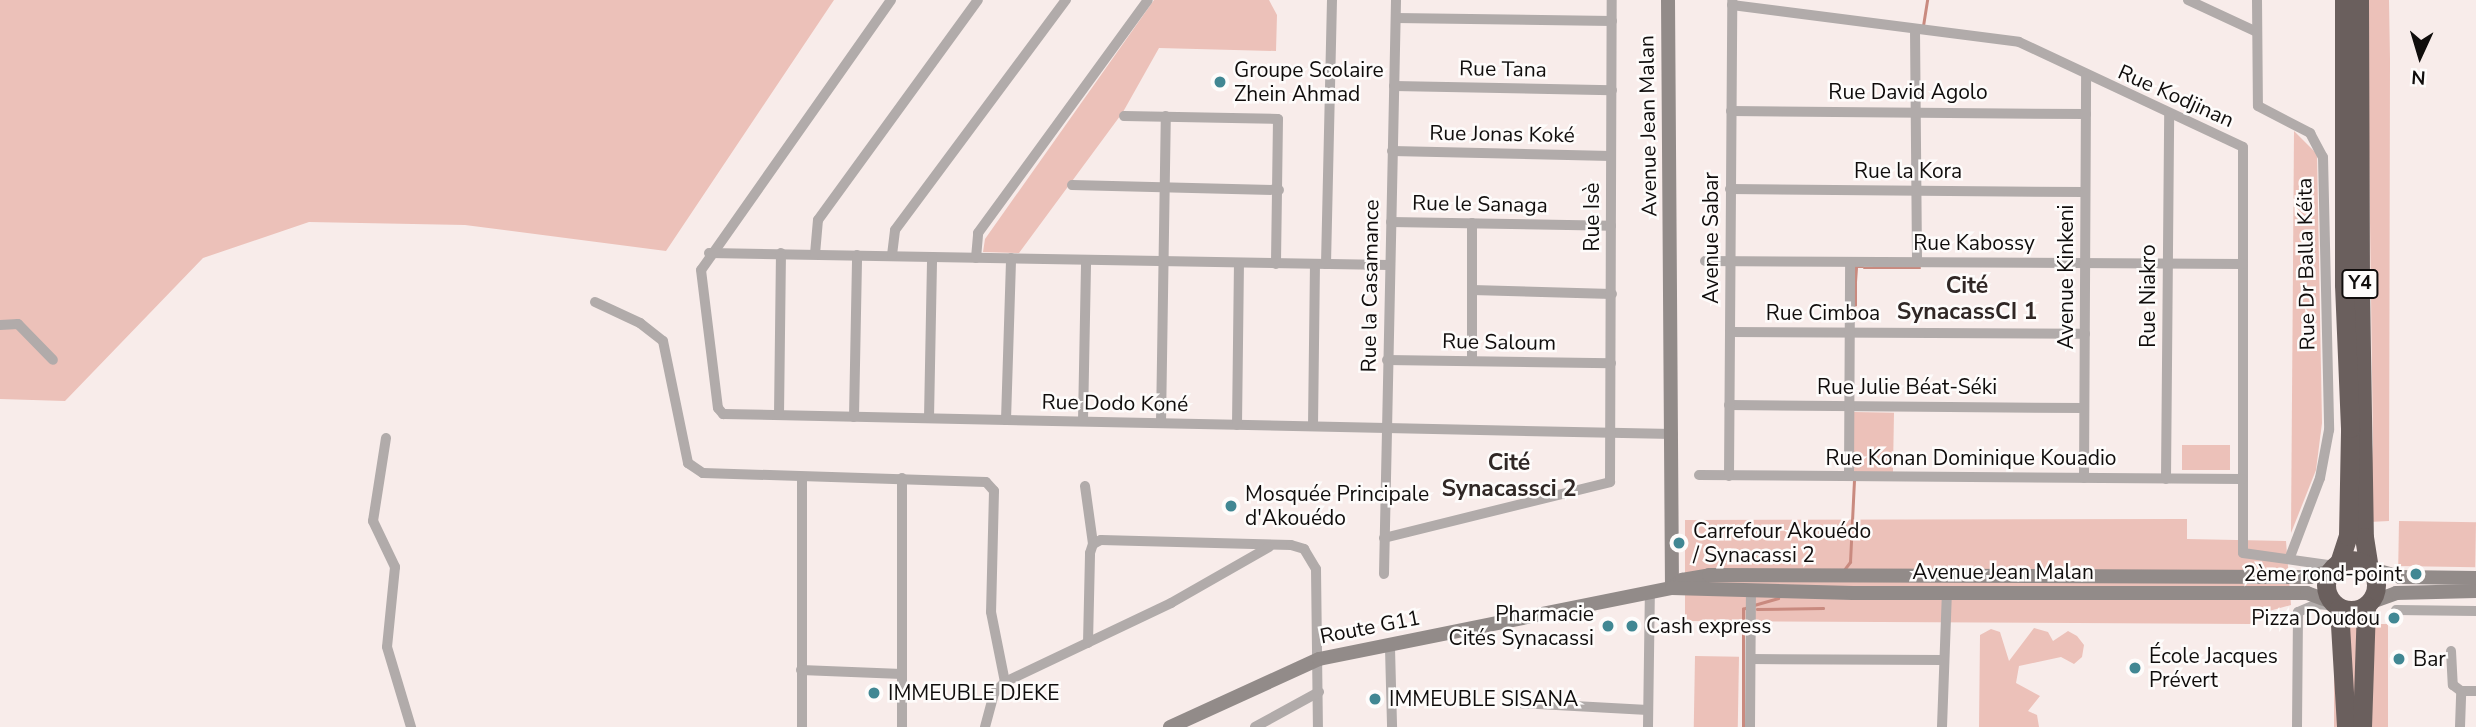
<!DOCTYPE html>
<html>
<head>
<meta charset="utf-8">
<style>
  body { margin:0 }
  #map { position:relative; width:2476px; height:727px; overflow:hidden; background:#f8ecea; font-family:"Nunito Sans",sans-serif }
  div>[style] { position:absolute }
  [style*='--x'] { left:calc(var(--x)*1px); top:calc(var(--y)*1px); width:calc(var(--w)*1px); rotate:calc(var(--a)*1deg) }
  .green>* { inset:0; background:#ecc1b9; transform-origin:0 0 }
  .stream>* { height:2.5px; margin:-1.25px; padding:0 1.25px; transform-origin:1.25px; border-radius:1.25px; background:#c98a7f }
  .street>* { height:10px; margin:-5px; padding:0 5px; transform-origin:5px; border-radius:5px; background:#b1abaa }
  .secondary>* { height:14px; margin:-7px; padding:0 7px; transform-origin:7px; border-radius:7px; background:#928b89 }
  .highway>* { height:19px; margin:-9.5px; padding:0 9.5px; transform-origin:9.5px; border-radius:9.5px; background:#6a5f5d }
  .highway>.ring { margin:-9.5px; padding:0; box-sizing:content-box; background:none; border:19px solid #6a5f5d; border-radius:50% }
  .dots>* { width:19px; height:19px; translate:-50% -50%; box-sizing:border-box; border:4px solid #fefcfb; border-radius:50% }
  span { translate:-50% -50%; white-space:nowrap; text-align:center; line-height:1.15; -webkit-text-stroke:5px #fefcfb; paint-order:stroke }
  .shield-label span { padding:2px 5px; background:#fefcfb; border:2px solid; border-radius:5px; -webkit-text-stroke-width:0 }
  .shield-label { font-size:19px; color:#100d0c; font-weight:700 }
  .street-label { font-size:21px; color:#100d0c }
  .poi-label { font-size:21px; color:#100d0c }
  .left { translate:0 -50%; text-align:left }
  .right { translate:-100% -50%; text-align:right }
  .neighbourhood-label { font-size:23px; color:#302725; font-weight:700 }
  .north { position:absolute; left:2385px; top:21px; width:70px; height:70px; -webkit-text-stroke:5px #fefcfb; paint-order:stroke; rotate:184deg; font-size:19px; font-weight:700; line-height:28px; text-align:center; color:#100d0c }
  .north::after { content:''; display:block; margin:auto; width:24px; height:32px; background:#100d0c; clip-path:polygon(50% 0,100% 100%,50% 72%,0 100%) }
</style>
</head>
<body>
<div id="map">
  <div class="green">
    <div style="clip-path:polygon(0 0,834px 0,666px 251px,465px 225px,309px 222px,203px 258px,65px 401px,0 399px)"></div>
    <div style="clip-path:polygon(1154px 0,1269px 0,1277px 15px,1276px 51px,1159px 48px,1123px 112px,1019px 253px,983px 252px,985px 239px)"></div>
    <div style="clip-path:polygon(2367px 0,2389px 0,2390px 60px,2389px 521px,2369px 522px,2373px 444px)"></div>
    <div style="clip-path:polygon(2294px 131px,2317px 154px,2322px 423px,2316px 470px,2291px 533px)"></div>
    <div style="left:1854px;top:412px;width:40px;height:60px;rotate:1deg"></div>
    <div style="left:2182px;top:445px;width:48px;height:25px"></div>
    <div style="clip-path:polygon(2187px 519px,2187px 539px,2286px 541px,2291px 605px,2262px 613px,2250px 624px,1685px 621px,1685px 520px)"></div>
    <div style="left:2399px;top:521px;width:77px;height:45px;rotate:1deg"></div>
    <div style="left:2388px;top:624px;width:103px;height:54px;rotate:90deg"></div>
    <div style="clip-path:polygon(2034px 628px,2048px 632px,2053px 641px,2068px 631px,2077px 636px,2084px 645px,2082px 657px,2074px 664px,2061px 657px,2019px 666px,2016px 683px,2040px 696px,2028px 711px,2037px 715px,2039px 727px,1979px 727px,1980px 635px,1991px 629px,2000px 632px,2009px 661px)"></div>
    <div style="left:1695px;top:656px;width:44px;height:71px;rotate:1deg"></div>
  </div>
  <div class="stream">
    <div style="--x:1923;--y:26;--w:26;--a:-81"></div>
    <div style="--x:1864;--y:268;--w:56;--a:0"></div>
    <div style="--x:1855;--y:282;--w:15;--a:-86"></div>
    <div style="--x:1856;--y:267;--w:7;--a:0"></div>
    <div style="--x:1855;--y:305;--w:22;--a:-90"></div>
    <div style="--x:1844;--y:570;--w:10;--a:-53"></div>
    <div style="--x:1850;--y:562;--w:81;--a:-87.2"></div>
    <div style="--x:1754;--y:605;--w:25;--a:-16"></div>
    <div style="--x:1757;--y:609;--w:66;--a:-0.9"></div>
    <div style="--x:1743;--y:727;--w:118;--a:-90"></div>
    <div style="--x:1743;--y:609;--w:5;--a:-22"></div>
  </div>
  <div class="street">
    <div style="--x:891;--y:0;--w:330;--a:125.1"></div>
    <div style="--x:701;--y:270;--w:139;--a:83"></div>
    <div style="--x:718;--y:408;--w:8;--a:50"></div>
    <div style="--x:723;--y:414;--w:950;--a:1.21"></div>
    <div style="--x:2188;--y:0;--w:76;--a:24.9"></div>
    <div style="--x:2257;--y:0;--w:106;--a:89.5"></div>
    <div style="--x:2258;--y:106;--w:59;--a:27.4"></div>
    <div style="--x:2310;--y:133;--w:27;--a:62"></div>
    <div style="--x:2323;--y:157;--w:273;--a:88.7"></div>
    <div style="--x:2329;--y:430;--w:49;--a:100.6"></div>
    <div style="--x:2320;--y:478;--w:85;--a:110.8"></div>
    <div style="--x:1732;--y:5;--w:289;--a:7.3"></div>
    <div style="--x:2019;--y:42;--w:247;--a:25.1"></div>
    <div style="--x:2243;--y:147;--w:406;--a:90"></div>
    <div style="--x:2243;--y:553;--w:93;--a:8"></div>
    <div style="--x:1396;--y:18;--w:216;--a:0.8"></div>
    <div style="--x:1915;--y:30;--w:232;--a:89.5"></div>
    <div style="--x:1394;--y:86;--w:218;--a:1.1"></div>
    <div style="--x:1731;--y:111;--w:355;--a:0.5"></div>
    <div style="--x:1124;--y:116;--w:154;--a:1.1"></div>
    <div style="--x:1278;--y:119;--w:145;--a:90.8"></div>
    <div style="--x:1392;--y:151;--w:219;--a:1.3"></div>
    <div style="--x:1072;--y:185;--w:207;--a:1.4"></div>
    <div style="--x:1730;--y:189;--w:355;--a:0.5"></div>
    <div style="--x:1391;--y:222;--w:220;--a:1"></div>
    <div style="--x:709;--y:253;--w:680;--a:1.01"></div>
    <div style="--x:815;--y:254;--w:34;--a:-85"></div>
    <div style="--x:818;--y:220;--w:272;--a:-54"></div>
    <div style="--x:892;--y:255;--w:25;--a:-83"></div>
    <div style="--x:895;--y:230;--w:287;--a:-53.4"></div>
    <div style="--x:976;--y:258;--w:25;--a:-85"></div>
    <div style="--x:978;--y:233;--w:288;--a:-53.9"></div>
    <div style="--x:1705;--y:261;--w:538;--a:0.32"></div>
    <div style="--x:1326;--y:264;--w:264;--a:-88.7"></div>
    <div style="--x:1472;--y:290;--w:140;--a:1.6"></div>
    <div style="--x:595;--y:302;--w:50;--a:25"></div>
    <div style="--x:640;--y:323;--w:29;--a:38"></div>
    <div style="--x:663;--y:341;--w:125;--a:78.4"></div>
    <div style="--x:688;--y:463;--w:18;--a:34"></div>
    <div style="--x:703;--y:473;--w:283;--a:1.8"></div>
    <div style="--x:986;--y:482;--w:12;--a:48"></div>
    <div style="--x:994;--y:491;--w:121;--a:91.4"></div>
    <div style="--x:991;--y:612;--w:71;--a:78.7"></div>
    <div style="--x:0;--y:325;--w:18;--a:-3"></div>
    <div style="--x:18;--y:324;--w:50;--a:45.8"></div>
    <div style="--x:1730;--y:332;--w:355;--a:0.3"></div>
    <div style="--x:1387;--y:360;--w:224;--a:0.8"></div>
    <div style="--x:1472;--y:360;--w:137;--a:-90"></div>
    <div style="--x:1729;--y:405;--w:355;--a:0.5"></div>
    <div style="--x:779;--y:415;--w:162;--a:-89.3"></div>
    <div style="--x:854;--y:417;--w:162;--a:-88.9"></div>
    <div style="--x:929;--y:418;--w:161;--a:-88.9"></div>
    <div style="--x:1006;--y:420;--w:162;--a:-88.2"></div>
    <div style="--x:1083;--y:421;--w:161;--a:-88.9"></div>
    <div style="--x:1161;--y:423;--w:307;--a:-89.1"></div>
    <div style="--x:1237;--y:425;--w:162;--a:-89.3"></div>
    <div style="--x:1313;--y:426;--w:161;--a:-89.3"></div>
    <div style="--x:386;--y:438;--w:84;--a:98.9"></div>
    <div style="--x:373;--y:521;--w:51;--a:64.4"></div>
    <div style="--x:395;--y:567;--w:80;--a:95.7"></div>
    <div style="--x:387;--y:647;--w:84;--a:73.3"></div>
    <div style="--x:1699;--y:475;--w:543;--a:0.42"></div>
    <div style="--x:1729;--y:476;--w:476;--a:-89.6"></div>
    <div style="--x:1849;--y:476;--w:214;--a:-89.7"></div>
    <div style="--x:802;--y:477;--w:250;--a:90"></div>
    <div style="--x:2084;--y:478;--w:402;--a:-89.7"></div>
    <div style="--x:2166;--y:479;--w:365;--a:-89.5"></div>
    <div style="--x:1085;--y:486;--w:59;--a:82.1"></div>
    <div style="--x:1384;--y:538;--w:233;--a:-13.9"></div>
    <div style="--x:1610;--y:482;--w:482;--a:-89.8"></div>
    <div style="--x:1384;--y:574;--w:574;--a:-88.8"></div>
    <div style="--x:2396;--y:610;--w:80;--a:0.7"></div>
    <div style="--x:1088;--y:643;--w:90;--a:-88.7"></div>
    <div style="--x:1090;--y:553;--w:9;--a:-72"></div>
    <div style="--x:1093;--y:544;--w:9;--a:-27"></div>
    <div style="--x:1101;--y:540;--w:190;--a:1.5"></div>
    <div style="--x:1291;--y:545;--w:14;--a:17"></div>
    <div style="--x:1304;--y:549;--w:23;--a:59"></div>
    <div style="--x:1316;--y:569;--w:158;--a:89.3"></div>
    <div style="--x:1390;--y:648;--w:79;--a:88.5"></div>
    <div style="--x:2451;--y:651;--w:34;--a:87"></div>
    <div style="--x:2453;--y:685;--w:10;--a:37"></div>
    <div style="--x:2461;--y:691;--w:15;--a:0"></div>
    <div style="--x:1751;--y:659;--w:193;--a:0.3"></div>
    <div style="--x:801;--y:670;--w:101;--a:2.3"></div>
    <div style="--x:1518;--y:703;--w:130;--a:3.1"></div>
    <div style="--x:902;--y:727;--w:249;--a:-90"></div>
    <div style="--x:985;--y:727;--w:35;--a:-75"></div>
    <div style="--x:994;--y:693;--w:16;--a:-45"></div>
    <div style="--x:1005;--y:682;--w:184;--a:-25.4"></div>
    <div style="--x:1171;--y:603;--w:113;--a:-29.7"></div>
    <div style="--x:1255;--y:727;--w:73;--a:-28.7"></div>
    <div style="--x:1648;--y:727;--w:136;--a:-89.2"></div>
    <div style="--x:1750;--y:727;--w:136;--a:-89.6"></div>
    <div style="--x:1942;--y:727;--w:134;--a:-87.9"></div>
    <div style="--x:2297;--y:727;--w:115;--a:-89.5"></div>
    <div style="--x:2298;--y:612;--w:21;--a:-23"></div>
    <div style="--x:2317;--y:604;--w:11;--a:5"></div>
    <div style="--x:2460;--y:727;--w:36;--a:-88"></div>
  </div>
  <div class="secondary">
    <div style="--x:1668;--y:0;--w:588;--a:89.61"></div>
    <div style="--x:2371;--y:569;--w:30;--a:15"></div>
    <div style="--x:2400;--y:577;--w:76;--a:0.8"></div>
    <div style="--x:1672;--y:588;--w:13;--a:-39"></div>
    <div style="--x:1682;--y:580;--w:27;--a:-10"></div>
    <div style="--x:1709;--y:575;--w:601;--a:0.19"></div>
    <div style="--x:2310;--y:577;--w:21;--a:-17"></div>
    <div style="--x:2369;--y:603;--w:29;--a:-20"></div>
    <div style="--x:2396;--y:593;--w:80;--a:-1.4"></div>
    <div style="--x:1170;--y:727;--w:164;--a:-24.5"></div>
    <div style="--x:1319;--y:659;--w:360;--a:-11.4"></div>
    <div style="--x:1672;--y:588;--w:181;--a:1.6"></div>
    <div style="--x:1853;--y:593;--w:454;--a:0"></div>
    <div style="--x:2307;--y:593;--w:27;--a:20"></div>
  </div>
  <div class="highway">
    <div style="--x:2359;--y:0;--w:289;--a:89.8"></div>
    <div style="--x:2360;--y:289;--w:248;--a:89.1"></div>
    <div style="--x:2364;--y:537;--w:30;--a:81"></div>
    <div class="ring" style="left:2326px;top:560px;width:31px;height:31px"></div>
    <div style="--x:2339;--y:563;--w:28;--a:-72"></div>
    <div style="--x:2348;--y:536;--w:108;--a:-88.9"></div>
    <div style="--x:2350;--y:428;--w:144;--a:-92.4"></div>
    <div style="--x:2344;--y:284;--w:284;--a:-90"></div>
    <div style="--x:2339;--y:608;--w:119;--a:86.6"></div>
    <div style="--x:2362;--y:727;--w:121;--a:-88.1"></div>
  </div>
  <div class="dots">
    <div style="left:1220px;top:82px;background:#418793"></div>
    <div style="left:1231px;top:506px;background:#418793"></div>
    <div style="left:1679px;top:543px;background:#418793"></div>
    <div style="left:2416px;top:574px;background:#418793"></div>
    <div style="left:2394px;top:618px;background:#418793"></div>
    <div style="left:1608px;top:626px;background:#418793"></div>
    <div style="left:1632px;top:626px;background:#418793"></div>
    <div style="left:2399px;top:659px;background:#418793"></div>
    <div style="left:2135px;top:668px;background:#418793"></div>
    <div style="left:874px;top:693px;background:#418793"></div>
    <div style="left:1375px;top:699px;background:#418793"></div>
  </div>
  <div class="shield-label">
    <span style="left:2360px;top:284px">Y4</span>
  </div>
  <div class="street-label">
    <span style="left:1503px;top:69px;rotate:1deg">Rue Tana</span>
    <span style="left:1908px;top:92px">Rue David Agolo</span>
    <span style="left:2176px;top:96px;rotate:24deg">Rue Kodjinan</span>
    <span style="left:1648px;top:126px;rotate:-91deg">Avenue Jean Malan</span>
    <span style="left:1502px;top:134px;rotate:1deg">Rue Jonas Koké</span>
    <span style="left:1908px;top:171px">Rue la Kora</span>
    <span style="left:1480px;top:204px;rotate:1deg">Rue le Sanaga</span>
    <span style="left:1592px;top:217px;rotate:-90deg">Rue Isè</span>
    <span style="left:1711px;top:238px;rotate:-90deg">Avenue Sabar</span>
    <span style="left:1974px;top:243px">Rue Kabossy</span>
    <span style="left:2306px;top:264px;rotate:-91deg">Rue Dr Balla Kéita</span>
    <span style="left:2066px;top:277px;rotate:-90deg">Avenue Kinkeni</span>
    <span style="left:1370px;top:286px;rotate:-89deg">Rue la Casamance</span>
    <span style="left:2148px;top:296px;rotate:-90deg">Rue Niakro</span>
    <span style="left:1823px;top:313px">Rue Cimboa</span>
    <span style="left:1499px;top:342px;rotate:1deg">Rue Saloum</span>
    <span style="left:1907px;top:387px">Rue Julie Béat-Séki</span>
    <span style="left:1115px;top:403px;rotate:1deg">Rue Dodo Koné</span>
    <span style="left:1971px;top:458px">Rue Konan Dominique Kouadio</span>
    <span style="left:2003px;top:572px">Avenue Jean Malan</span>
    <span style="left:1370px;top:627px;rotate:-11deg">Route G11</span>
  </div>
  <div class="poi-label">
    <span class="left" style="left:1234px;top:82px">Groupe Scolaire<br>Zhein Ahmad</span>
    <span class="left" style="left:1245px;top:506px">Mosquée Principale<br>d'Akouédo</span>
    <span class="left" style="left:1693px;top:543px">Carrefour Akouédo<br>/ Synacassi 2</span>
    <span class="right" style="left:2402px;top:574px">2ème rond-point</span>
    <span class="right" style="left:1594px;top:626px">Pharmacie<br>Cités Synacassi</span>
    <span class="right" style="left:2380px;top:618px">Pizza Doudou</span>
    <span class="left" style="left:1646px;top:626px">Cash express</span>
    <span class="left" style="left:2149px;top:668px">École Jacques<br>Prévert</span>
    <span class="left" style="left:2413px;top:659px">Bar</span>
    <span class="left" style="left:888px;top:693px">IMMEUBLE DJEKE</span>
    <span class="left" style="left:1389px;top:699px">IMMEUBLE SISANA</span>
  </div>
  <div class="neighbourhood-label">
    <span style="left:1967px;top:299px">Cité<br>SynacassCI 1</span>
    <span style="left:1509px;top:476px">Cité<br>Synacassci 2</span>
  </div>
  <div class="north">N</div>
</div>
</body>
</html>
